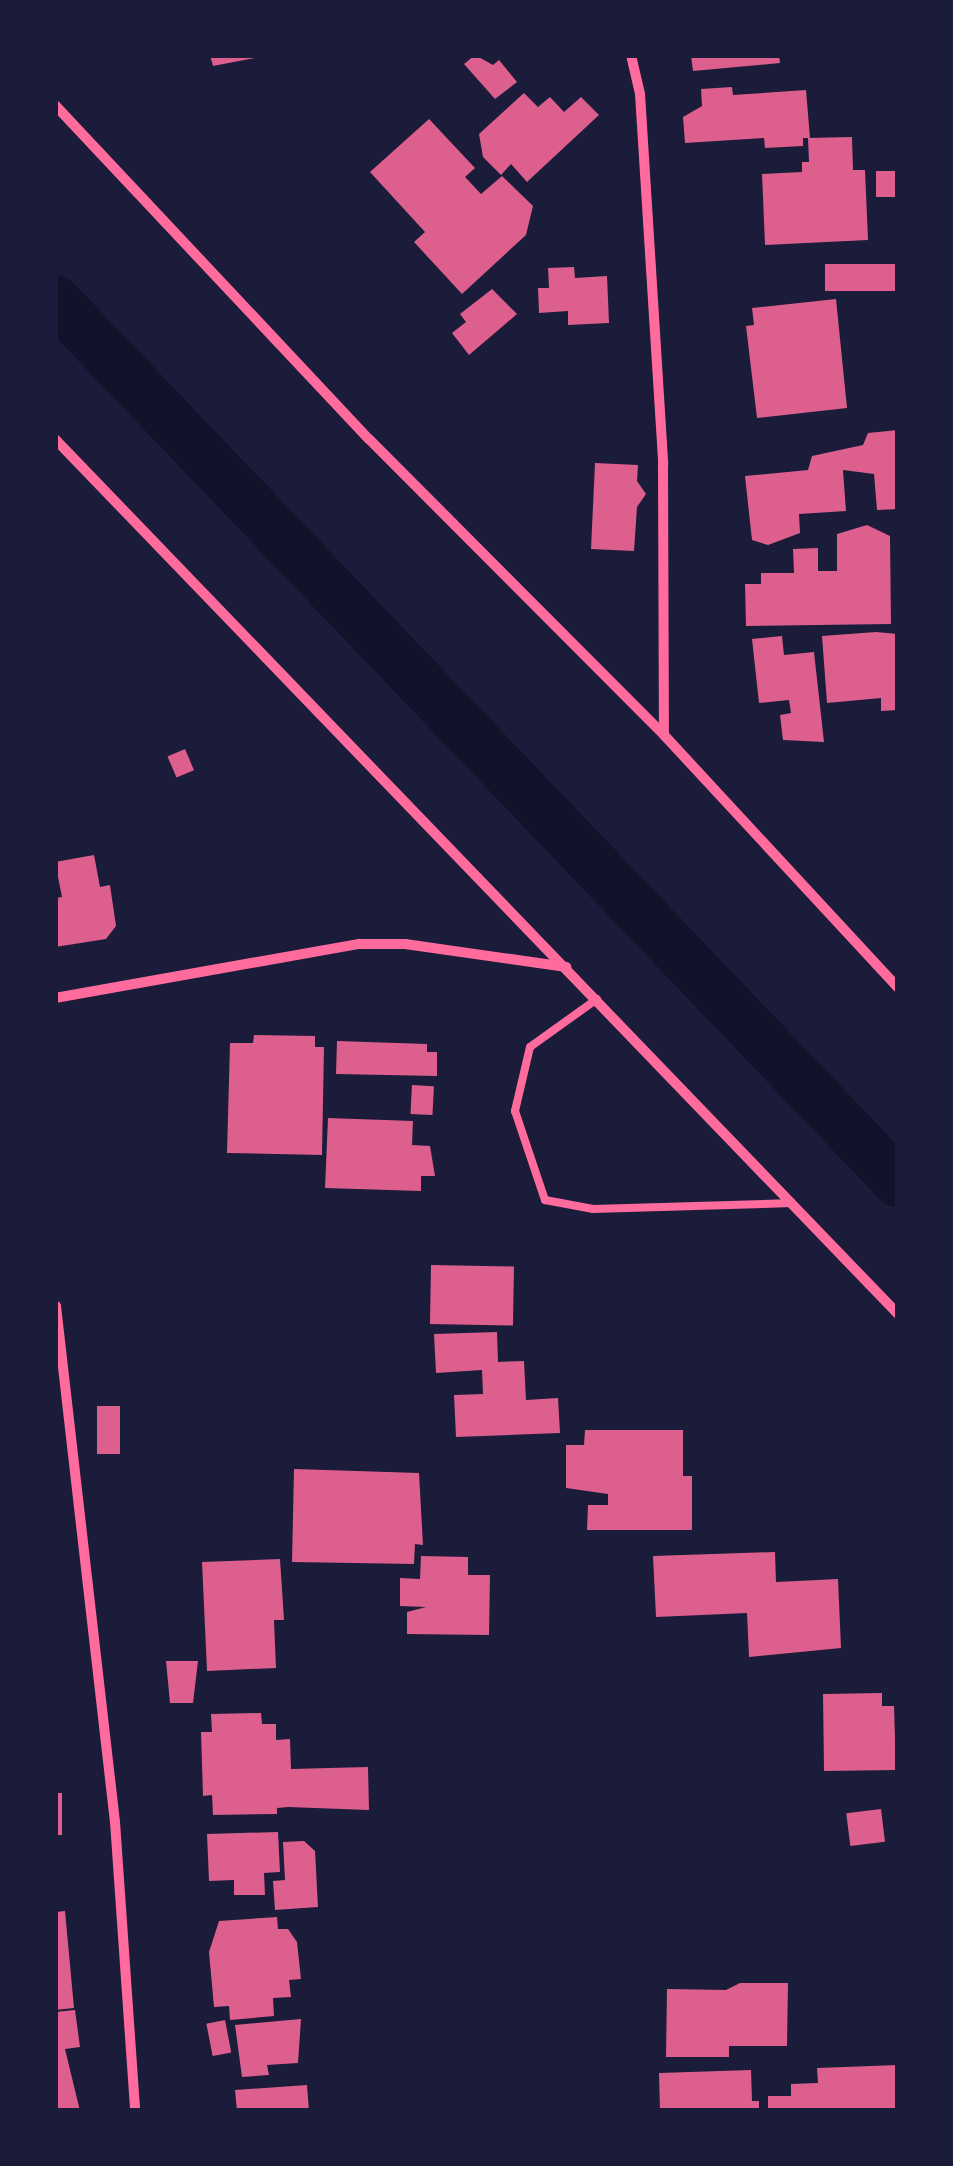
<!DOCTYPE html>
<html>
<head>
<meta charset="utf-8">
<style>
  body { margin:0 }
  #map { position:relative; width:953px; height:2166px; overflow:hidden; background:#1b1b3a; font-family:"Libre Baskerville",serif }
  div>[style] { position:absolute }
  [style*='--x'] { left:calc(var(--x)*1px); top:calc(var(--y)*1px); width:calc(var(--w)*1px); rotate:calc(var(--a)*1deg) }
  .canal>* { height:50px; margin:-25px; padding:0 25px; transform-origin:25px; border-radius:25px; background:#12122b }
  .building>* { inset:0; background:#dd5f8e; transform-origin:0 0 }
  .service>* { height:8px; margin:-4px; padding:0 4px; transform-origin:4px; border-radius:4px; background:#ff6b9d }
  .minor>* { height:10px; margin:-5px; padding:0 5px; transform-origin:5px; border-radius:5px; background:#ff6b9d }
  span { translate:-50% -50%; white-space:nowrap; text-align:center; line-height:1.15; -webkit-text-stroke:10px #1b1b3a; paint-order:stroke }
  .frame { position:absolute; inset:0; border:58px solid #1b1b3a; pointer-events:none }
</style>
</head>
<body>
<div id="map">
  <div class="canal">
    <div style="--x:55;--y:300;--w:1220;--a:46.3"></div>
  </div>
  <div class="building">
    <div style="clip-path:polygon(210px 55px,260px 55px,260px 57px,213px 66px)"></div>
    <div style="clip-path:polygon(475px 55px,493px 65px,499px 60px,517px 82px,495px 99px,464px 64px)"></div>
    <div style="clip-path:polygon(691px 55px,779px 55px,780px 63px,693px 71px)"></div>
    <div style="clip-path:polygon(732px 87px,733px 95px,806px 90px,810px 138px,803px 138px,803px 146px,765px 148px,764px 138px,685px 143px,683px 117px,702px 106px,701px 89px)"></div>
    <div style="clip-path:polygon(524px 93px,538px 107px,550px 97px,564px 112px,581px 97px,599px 115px,527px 182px,511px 164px,501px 175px,483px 157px,479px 134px)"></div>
    <div style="clip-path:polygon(429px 119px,475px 168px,465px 177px,481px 194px,502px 176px,533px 206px,526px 235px,462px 294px,414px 242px,425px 232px,370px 172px)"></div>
    <div style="clip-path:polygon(852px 137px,853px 170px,865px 170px,868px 240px,765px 245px,762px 174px,802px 172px,802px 162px,809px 162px,808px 138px)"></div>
    <div style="left:898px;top:171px;width:26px;height:22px;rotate:90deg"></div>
    <div style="left:898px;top:264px;width:27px;height:73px;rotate:90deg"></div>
    <div style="clip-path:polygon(574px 267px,575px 278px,607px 276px,609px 323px,568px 325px,568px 311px,539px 313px,538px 288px,549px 288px,548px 268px)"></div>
    <div style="clip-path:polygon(492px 289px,517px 314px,469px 355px,452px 333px,466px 322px,460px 314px)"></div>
    <div style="clip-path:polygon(836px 299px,847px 408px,757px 418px,746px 326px,754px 325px,752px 308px)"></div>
    <div style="clip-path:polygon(898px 430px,898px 509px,877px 510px,874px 474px,843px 470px,846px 511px,799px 514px,800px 533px,768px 545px,752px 540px,745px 476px,808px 470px,812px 456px,863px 445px,868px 433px)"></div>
    <div style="clip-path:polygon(595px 463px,638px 465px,637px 481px,646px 494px,637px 507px,634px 551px,591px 549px)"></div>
    <div style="clip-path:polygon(867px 525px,890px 536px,891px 624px,746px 626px,745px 584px,761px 584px,761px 573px,794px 573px,793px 549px,818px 548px,818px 571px,837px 571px,837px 534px)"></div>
    <div style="clip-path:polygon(876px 632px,898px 634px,898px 710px,881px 711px,881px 698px,827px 703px,822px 636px)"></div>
    <div style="clip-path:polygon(782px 636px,784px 655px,814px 652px,824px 742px,783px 740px,780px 715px,791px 713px,789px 700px,759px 703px,752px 639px)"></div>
    <div style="left:185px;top:749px;width:23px;height:19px;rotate:67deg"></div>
    <div style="clip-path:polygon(94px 855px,100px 887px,110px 885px,116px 926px,106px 939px,55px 947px,55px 898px,62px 897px,55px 862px)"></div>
    <div style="clip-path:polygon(254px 1035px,315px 1036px,315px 1047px,324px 1047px,322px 1155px,227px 1153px,230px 1043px,253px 1043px)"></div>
    <div style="clip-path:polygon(337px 1041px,427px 1044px,427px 1052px,437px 1052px,437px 1076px,336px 1074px)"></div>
    <div style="left:412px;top:1085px;width:22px;height:29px;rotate:3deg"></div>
    <div style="clip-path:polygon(328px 1118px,413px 1121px,412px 1145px,430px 1146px,435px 1176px,421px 1176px,421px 1191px,325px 1188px)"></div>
    <div style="left:431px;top:1265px;width:83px;height:59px;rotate:1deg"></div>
    <div style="clip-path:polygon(497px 1332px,498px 1362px,524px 1361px,526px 1400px,558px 1398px,560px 1433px,456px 1437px,454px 1395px,483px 1394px,482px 1370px,436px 1373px,434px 1334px)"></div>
    <div style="left:97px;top:1406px;width:23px;height:48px"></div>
    <div style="clip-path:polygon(585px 1430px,683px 1430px,683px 1476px,692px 1476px,692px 1530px,587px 1530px,588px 1505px,608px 1505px,608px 1494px,566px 1488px,566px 1445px,584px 1445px)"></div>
    <div style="clip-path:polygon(294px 1469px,419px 1473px,423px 1545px,415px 1544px,414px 1564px,292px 1562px)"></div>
    <div style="clip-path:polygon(775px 1552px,776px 1582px,838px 1579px,841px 1648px,749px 1657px,747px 1613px,656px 1617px,653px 1556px)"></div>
    <div style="clip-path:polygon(421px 1556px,468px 1557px,468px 1575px,490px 1575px,489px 1635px,407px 1634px,407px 1612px,426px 1607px,400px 1606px,400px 1578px,420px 1579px)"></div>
    <div style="clip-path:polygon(280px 1559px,284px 1620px,274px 1620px,276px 1668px,207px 1671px,202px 1562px)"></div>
    <div style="clip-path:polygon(166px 1661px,198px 1661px,193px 1703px,170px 1703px)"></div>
    <div style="clip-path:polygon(882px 1693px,882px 1706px,894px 1706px,896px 1770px,824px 1771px,823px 1694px)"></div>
    <div style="clip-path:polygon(261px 1713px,262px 1724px,276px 1724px,276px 1740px,290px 1739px,291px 1769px,368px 1767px,369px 1810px,288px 1807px,277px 1808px,277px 1814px,213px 1815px,212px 1795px,203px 1796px,201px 1732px,212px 1732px,211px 1714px)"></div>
    <div style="left:55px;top:1793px;width:7px;height:42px"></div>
    <div style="left:881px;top:1809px;width:33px;height:35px;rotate:83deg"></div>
    <div style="clip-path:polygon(278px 1832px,280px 1872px,264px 1873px,265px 1895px,234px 1895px,234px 1880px,209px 1881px,207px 1834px)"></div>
    <div style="clip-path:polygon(304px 1841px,315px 1851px,318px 1907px,275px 1910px,273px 1881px,285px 1880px,283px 1842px)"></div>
    <div style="clip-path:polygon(65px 1911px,74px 2008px,55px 2010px,55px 1912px)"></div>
    <div style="clip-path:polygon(277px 1917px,278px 1929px,288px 1929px,297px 1942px,301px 1979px,289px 1980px,291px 1997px,273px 1998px,274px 2016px,230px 2020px,229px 2006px,214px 2007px,209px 1952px,219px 1921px)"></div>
    <div style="clip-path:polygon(740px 1983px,788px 1983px,787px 2046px,729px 2046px,729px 2057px,666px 2057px,667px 1989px,726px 1990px)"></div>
    <div style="clip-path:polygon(75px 2010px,80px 2047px,65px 2049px,80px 2111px,55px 2111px,55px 2012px)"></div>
    <div style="clip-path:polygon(301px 2019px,298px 2063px,267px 2065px,269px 2075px,242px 2077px,235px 2025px)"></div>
    <div style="left:225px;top:2020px;width:33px;height:19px;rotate:79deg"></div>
    <div style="clip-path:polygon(898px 2065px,898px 2111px,768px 2111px,768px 2096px,791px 2096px,791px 2084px,818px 2083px,817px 2068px)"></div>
    <div style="clip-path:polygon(751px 2070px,752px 2101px,759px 2101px,759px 2111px,660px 2111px,659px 2073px)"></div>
    <div style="clip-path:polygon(307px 2085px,309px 2111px,237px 2111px,235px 2090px)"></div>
  </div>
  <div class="service">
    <div style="--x:597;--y:999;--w:82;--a:144.4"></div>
    <div style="--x:530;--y:1047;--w:66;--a:103.2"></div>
    <div style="--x:515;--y:1111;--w:94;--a:71.4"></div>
    <div style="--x:545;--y:1200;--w:49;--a:10.6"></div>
    <div style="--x:593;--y:1209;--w:199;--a:-1.7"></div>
  </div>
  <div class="minor">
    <div style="--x:631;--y:55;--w:40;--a:77"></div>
    <div style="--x:640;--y:94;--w:371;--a:86.4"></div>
    <div style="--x:663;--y:464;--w:270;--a:89.8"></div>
    <div style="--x:55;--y:105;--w:458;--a:46.8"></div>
    <div style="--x:369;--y:439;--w:418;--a:45.1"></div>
    <div style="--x:664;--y:735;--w:345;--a:47.2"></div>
    <div style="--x:55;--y:439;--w:1215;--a:46.07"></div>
    <div style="--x:55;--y:998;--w:309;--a:-10.1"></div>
    <div style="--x:359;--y:944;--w:46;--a:0"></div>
    <div style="--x:405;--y:944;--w:163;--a:8.1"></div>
    <div style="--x:56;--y:1306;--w:519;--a:83.48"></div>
    <div style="--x:115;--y:1822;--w:290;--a:86"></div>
  </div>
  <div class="frame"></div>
</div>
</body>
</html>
